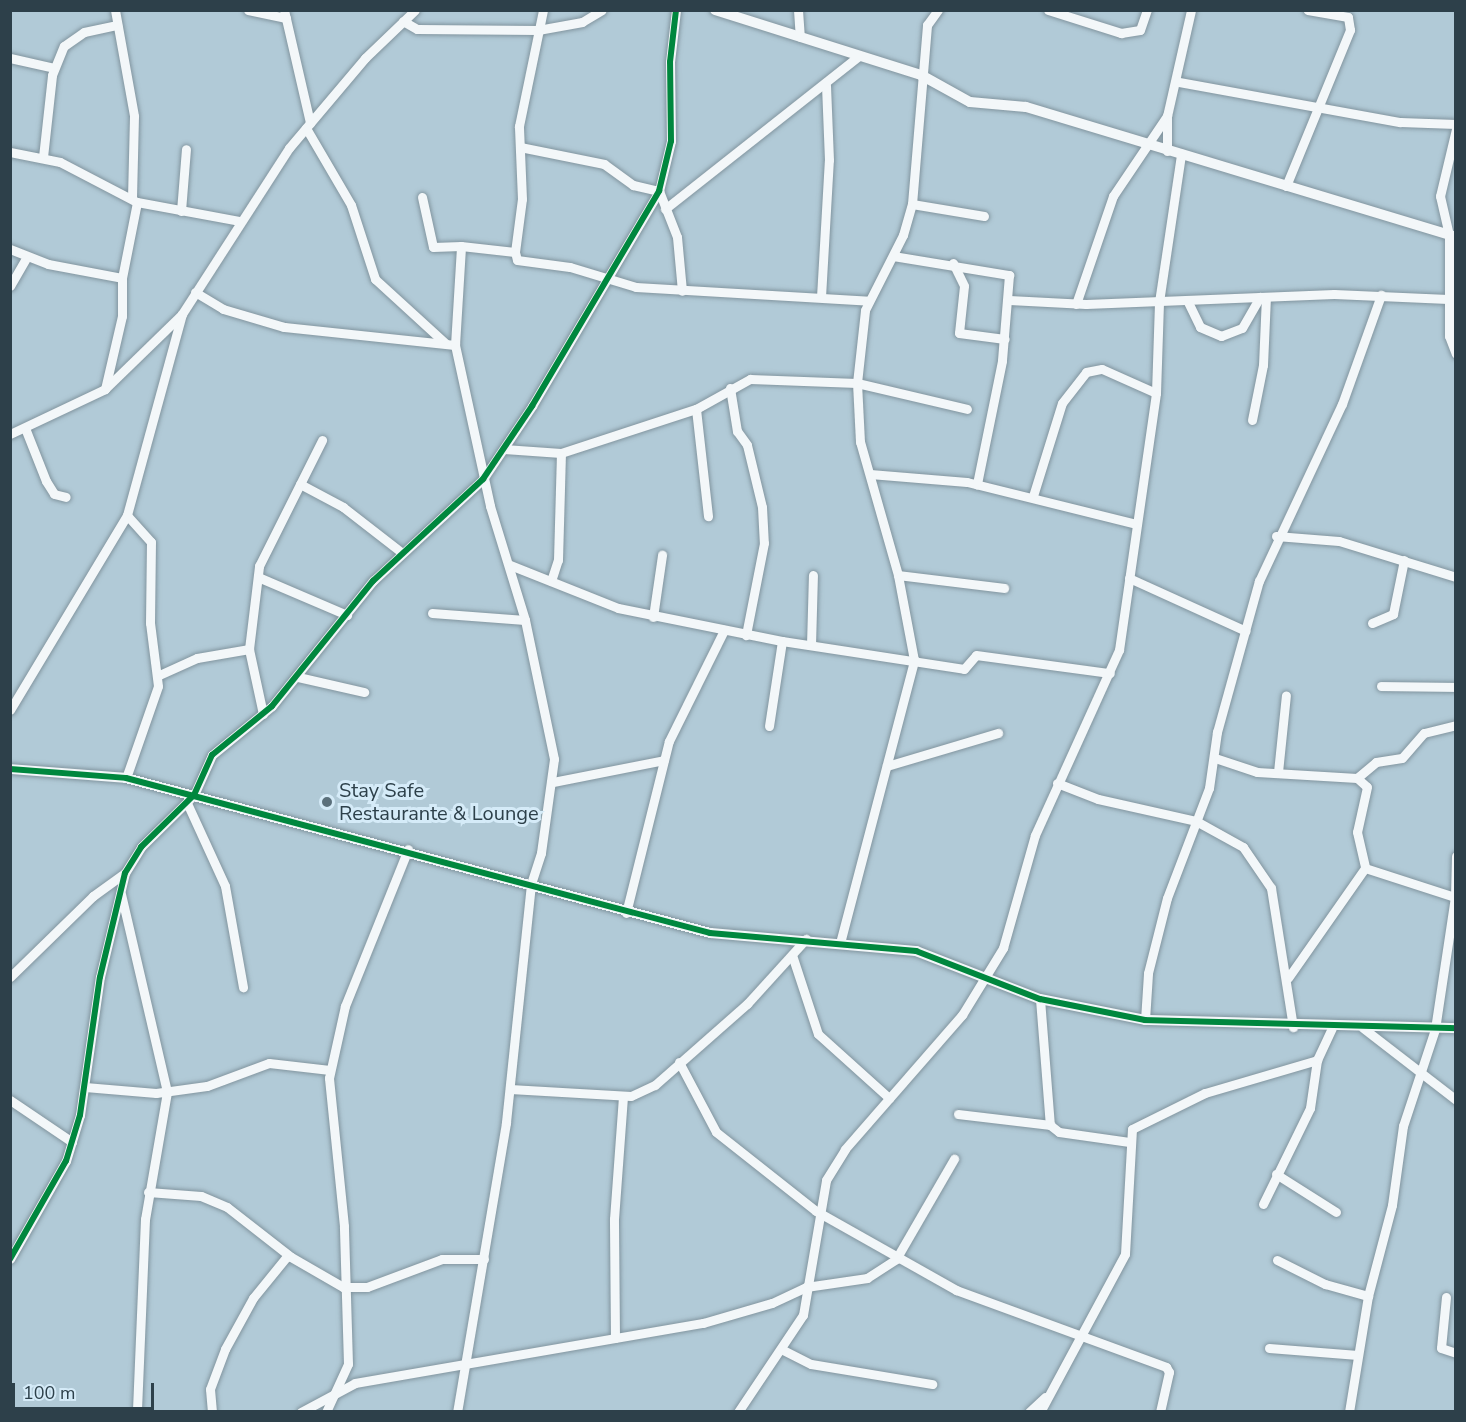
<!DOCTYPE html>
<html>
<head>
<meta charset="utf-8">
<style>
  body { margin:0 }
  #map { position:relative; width:1466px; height:1422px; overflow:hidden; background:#b1cad7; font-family:"Nunito Sans",sans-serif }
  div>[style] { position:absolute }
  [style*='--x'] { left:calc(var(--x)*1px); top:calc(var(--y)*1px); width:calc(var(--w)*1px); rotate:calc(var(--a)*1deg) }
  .roads { filter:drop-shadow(0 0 2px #82959f) drop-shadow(0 0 2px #82959f) }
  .minor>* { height:9px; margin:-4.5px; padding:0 4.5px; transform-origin:4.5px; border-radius:4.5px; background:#f3f7f9 }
  .tertiary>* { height:10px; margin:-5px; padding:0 5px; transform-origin:5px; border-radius:5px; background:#f3f7f9 }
  .cycleway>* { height:6px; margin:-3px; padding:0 3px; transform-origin:3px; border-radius:3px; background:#00873e }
  .dots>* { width:16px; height:16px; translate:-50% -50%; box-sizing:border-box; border:3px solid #d5ebf8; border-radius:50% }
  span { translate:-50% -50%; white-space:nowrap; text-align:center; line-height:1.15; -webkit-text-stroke:6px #d5ebf8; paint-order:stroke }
  .poi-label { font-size:20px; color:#2d404a }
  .left { translate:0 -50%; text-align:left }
  .frame { position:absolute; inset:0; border:12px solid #2d404a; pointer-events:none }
  .scale { position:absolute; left:12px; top:1383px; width:142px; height:27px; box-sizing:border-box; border:3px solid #2d404a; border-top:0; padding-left:8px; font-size:18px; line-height:21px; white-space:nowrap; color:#2d404a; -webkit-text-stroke:4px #d5ebf8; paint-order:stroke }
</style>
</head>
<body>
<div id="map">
  <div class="roads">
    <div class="minor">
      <div style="--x:115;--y:10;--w:108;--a:79.8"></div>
      <div style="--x:134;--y:116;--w:83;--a:91.4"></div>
      <div style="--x:248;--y:10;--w:39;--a:12"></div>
      <div style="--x:284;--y:10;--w:116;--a:77"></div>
      <div style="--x:798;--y:10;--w:27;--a:86"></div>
      <div style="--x:1048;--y:10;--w:77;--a:17.5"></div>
      <div style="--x:1121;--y:33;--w:19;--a:-9"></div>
      <div style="--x:1140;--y:30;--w:21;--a:-71"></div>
      <div style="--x:403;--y:21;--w:16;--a:30"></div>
      <div style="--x:417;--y:29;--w:121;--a:0.5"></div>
      <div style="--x:538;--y:30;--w:45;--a:-10.3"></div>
      <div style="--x:582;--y:22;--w:23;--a:-31"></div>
      <div style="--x:10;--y:58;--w:45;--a:12.8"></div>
      <div style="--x:1179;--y:82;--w:225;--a:10.3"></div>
      <div style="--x:1400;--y:122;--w:56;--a:2"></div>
      <div style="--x:1167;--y:116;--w:35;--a:90"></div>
      <div style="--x:306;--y:128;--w:89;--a:59.7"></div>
      <div style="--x:351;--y:205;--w:78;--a:72"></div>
      <div style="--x:375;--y:279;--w:95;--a:42.4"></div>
      <div style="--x:1456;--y:129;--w:69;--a:103.4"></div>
      <div style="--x:1440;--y:196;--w:40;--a:77"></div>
      <div style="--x:1449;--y:235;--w:101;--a:90"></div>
      <div style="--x:1449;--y:336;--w:19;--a:69"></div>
      <div style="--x:520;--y:147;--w:86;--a:11.4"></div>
      <div style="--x:604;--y:164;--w:36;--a:36"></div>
      <div style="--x:633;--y:185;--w:27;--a:13"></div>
      <div style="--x:659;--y:191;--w:49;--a:68.6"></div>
      <div style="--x:677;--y:237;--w:54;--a:84.7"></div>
      <div style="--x:10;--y:152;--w:51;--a:11.3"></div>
      <div style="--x:60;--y:162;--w:87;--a:27.5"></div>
      <div style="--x:137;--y:202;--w:105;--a:10.5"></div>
      <div style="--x:43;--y:157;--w:82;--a:-83.7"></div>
      <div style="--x:52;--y:75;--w:31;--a:-68"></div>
      <div style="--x:64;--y:46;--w:24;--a:-35"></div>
      <div style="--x:84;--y:32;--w:34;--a:-12"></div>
      <div style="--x:1286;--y:186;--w:169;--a:-67.7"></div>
      <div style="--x:1350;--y:30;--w:13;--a:-99"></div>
      <div style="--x:1348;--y:17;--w:41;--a:-170.1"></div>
      <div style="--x:422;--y:197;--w:51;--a:77.6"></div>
      <div style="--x:433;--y:247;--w:28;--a:-2"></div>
      <div style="--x:912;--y:204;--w:73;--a:9.5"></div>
      <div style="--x:665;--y:209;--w:247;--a:-38.3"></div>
      <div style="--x:181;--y:211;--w:62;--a:-85.4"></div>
      <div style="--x:10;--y:249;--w:41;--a:21.5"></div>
      <div style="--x:48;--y:264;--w:75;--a:10.7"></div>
      <div style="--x:515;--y:252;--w:8;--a:76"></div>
      <div style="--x:517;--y:260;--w:53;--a:7.5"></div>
      <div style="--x:570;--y:267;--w:69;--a:16.9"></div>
      <div style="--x:636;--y:287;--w:233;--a:3.4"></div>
      <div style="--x:893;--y:256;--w:118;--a:9.3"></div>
      <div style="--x:1009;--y:275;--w:86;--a:94.7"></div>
      <div style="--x:1002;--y:361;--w:126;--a:101.5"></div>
      <div style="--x:953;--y:263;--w:25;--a:64"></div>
      <div style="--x:964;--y:286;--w:47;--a:96.1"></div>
      <div style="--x:959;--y:333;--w:46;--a:7.4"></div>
      <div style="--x:10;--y:286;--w:34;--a:-60"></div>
      <div style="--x:195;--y:292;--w:33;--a:31"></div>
      <div style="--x:223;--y:309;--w:64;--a:16.4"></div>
      <div style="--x:284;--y:327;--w:172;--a:6"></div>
      <div style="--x:455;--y:345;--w:99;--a:-86.5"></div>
      <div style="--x:461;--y:246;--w:54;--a:6.3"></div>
      <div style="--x:515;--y:252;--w:53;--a:-82.5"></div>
      <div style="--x:522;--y:199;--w:73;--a:-92.4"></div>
      <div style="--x:519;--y:126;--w:118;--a:-78.3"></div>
      <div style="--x:821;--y:297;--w:137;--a:-86.7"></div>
      <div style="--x:829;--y:160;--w:75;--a:-92.3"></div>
      <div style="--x:1009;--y:300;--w:77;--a:3"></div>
      <div style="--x:1086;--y:304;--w:248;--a:-2.3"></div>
      <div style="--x:1334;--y:294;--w:114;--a:2.5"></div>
      <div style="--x:1187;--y:300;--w:30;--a:64"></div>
      <div style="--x:1200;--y:327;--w:23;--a:23"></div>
      <div style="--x:1221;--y:336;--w:22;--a:-21"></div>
      <div style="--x:1242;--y:328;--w:36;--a:-60"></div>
      <div style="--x:1076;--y:304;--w:114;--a:-71.1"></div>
      <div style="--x:1113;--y:196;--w:97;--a:-56"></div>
      <div style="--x:1167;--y:116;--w:109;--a:-77.2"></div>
      <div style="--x:455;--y:345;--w:165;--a:77.7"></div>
      <div style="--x:490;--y:506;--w:119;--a:72.9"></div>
      <div style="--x:525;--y:620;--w:142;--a:78.2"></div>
      <div style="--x:554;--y:759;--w:95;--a:97.9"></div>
      <div style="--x:541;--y:853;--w:33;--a:108"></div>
      <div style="--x:531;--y:884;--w:240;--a:96"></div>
      <div style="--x:506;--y:1123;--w:293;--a:99.6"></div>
      <div style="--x:730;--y:388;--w:44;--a:80.8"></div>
      <div style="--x:737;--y:431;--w:17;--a:54"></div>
      <div style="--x:747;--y:445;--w:64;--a:76.4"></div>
      <div style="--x:762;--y:507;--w:36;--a:87"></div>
      <div style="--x:764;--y:543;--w:94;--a:101.1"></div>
      <div style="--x:105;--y:389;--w:75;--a:-76.9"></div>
      <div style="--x:122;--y:316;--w:38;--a:-90"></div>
      <div style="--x:122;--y:278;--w:77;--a:-78.8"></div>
      <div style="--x:696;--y:409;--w:108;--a:83.6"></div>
      <div style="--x:1252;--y:420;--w:56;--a:-78.7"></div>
      <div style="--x:1263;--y:365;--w:68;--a:-87.5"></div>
      <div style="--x:25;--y:428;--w:57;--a:68.4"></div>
      <div style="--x:46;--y:481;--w:15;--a:58"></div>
      <div style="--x:54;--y:494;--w:12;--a:14"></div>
      <div style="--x:10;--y:434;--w:105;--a:-25.3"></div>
      <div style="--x:105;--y:389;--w:107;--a:-44.2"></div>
      <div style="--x:182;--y:314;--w:197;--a:-57.2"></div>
      <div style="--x:289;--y:148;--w:118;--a:-49.8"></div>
      <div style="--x:365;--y:58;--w:69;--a:-43.8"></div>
      <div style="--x:504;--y:449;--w:57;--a:4"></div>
      <div style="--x:561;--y:453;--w:142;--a:-18.1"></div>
      <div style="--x:696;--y:409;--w:62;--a:-29.1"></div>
      <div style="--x:750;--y:379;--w:107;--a:2.1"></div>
      <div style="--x:857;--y:383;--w:113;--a:13.3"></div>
      <div style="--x:870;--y:474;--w:97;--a:4.7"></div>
      <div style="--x:967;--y:482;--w:175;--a:13.9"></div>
      <div style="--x:300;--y:484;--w:49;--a:28.1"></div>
      <div style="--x:343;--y:507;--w:73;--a:37.8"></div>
      <div style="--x:1033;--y:496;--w:97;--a:-72.7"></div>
      <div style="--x:1062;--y:403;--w:39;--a:-52"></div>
      <div style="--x:1086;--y:372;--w:16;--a:-11"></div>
      <div style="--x:1102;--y:369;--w:59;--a:24"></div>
      <div style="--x:1276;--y:536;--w:63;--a:4.5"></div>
      <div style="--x:1339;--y:541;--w:122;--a:17.1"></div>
      <div style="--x:510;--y:565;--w:116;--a:21.7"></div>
      <div style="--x:618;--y:608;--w:167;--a:11.4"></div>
      <div style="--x:782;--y:641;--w:184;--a:8.7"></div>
      <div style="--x:964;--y:669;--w:18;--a:-49"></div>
      <div style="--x:976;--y:655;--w:135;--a:7.7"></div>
      <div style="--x:898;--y:575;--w:107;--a:7"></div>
      <div style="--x:258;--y:577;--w:97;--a:23.1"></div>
      <div style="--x:1129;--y:578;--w:128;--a:24.4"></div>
      <div style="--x:551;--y:581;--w:22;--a:-72"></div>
      <div style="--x:558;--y:560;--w:107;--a:-88.4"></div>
      <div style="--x:432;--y:613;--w:93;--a:4.3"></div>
      <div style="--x:653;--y:617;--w:63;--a:-81.7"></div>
      <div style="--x:1372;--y:623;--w:23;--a:-23"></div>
      <div style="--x:1393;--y:614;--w:55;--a:-78.5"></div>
      <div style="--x:811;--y:645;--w:70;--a:-88.4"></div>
      <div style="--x:157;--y:676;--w:44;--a:-24.2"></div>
      <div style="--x:197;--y:658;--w:53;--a:-9.8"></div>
      <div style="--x:298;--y:677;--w:68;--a:12.8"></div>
      <div style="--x:1381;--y:686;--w:75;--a:0.8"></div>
      <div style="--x:10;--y:710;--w:227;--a:-59"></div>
      <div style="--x:127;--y:515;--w:208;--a:-74.7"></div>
      <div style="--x:263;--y:714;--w:66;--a:-102.2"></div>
      <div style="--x:249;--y:649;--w:84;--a:-83.1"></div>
      <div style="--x:259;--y:566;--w:141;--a:-63.4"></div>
      <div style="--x:769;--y:726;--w:86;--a:-81.3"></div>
      <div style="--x:1215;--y:758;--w:44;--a:18.4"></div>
      <div style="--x:1257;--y:772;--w:100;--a:3.4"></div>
      <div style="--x:1357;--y:778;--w:13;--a:42"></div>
      <div style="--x:1367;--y:787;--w:46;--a:102.5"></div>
      <div style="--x:1357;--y:832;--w:37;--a:77"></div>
      <div style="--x:1365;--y:868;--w:134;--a:125"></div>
      <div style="--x:887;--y:766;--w:116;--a:-16.6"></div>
      <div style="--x:1278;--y:772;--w:77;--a:-84.1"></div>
      <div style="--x:126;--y:778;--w:97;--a:-70.8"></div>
      <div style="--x:158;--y:686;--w:64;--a:-97.2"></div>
      <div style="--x:150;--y:623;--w:81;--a:-89.3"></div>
      <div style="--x:151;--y:542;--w:36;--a:-132"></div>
      <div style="--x:1357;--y:778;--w:25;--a:-40"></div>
      <div style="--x:1376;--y:762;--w:26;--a:-9"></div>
      <div style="--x:1402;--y:758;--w:33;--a:-49"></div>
      <div style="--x:1424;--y:733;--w:33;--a:-14"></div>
      <div style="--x:553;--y:782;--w:113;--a:-11.2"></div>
      <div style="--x:1057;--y:783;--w:44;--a:21.3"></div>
      <div style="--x:1098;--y:799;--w:100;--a:12.7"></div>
      <div style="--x:1196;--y:821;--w:54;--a:29"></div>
      <div style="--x:1243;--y:847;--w:50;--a:55.7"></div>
      <div style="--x:1271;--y:888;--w:141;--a:81"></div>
      <div style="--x:187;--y:803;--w:91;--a:65.4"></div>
      <div style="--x:225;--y:886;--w:103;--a:79.9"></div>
      <div style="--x:1365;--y:868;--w:95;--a:17.9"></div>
      <div style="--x:121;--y:894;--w:203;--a:76.9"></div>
      <div style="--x:167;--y:1092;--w:129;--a:99.8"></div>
      <div style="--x:145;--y:1219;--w:193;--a:92.4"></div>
      <div style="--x:626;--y:913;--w:177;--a:-76"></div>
      <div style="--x:669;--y:741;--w:124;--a:-63.6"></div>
      <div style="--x:840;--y:943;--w:293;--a:-75.3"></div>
      <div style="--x:914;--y:660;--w:86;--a:-100.7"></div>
      <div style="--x:898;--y:575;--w:138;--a:-105.9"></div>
      <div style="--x:860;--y:442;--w:59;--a:-92.9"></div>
      <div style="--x:857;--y:383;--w:73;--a:-83.7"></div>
      <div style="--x:865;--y:310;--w:84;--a:-63.1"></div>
      <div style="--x:903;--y:235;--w:32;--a:-74"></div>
      <div style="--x:912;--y:204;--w:180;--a:-85.2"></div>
      <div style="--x:927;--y:25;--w:19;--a:-54"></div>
      <div style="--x:792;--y:955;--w:83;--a:71.8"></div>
      <div style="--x:818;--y:1034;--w:96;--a:42"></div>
      <div style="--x:10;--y:977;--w:116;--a:-44.3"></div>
      <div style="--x:93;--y:896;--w:39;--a:-36"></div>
      <div style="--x:1040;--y:999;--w:126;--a:85.5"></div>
      <div style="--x:1050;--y:1125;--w:11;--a:38"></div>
      <div style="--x:1059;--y:1132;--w:71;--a:8.1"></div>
      <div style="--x:1145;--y:1020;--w:47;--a:-86.3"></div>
      <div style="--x:1148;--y:973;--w:77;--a:-75.8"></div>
      <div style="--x:1167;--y:898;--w:118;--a:-69.1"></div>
      <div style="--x:1209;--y:788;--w:57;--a:-81.9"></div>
      <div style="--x:1217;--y:732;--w:157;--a:-74.5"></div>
      <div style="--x:1259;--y:581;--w:195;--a:-64.9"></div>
      <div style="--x:1342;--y:404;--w:116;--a:-70.3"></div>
      <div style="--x:1363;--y:1028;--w:118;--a:37.7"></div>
      <div style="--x:679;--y:1062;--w:79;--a:62.1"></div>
      <div style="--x:716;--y:1132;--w:127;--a:38.3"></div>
      <div style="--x:816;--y:1211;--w:161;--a:29.4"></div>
      <div style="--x:956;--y:1290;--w:224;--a:20.1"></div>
      <div style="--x:1166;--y:1367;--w:6;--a:59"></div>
      <div style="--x:1169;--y:1372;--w:41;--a:102.7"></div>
      <div style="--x:85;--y:1087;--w:71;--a:4.8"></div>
      <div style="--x:156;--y:1093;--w:51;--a:-7.8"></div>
      <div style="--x:207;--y:1086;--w:66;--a:-20.4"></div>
      <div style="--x:269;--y:1063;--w:61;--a:6.5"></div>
      <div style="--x:510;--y:1089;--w:121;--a:3.3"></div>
      <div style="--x:631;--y:1096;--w:26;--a:-25"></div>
      <div style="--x:655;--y:1085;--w:123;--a:-41.4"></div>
      <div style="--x:747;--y:1004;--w:88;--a:-47.8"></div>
      <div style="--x:10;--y:1100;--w:75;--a:34.1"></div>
      <div style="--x:958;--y:1114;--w:93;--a:6.8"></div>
      <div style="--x:1276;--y:1174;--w:71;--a:32.3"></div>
      <div style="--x:148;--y:1192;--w:53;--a:4.3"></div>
      <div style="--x:201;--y:1196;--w:28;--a:23"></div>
      <div style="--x:227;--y:1207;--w:81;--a:38"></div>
      <div style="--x:291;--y:1257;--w:60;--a:30"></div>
      <div style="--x:343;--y:1287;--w:24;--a:0"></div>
      <div style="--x:367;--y:1287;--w:80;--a:-20.5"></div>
      <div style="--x:442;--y:1259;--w:42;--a:0"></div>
      <div style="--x:1263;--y:1204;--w:107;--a:-63.9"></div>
      <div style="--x:1310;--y:1108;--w:49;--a:-81.7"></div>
      <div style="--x:1317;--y:1060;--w:35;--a:-65"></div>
      <div style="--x:10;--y:1259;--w:113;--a:-60.3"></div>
      <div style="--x:66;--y:1161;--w:48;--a:-73.1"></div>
      <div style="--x:80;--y:1115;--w:139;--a:-81.8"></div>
      <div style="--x:100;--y:977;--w:107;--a:-76.5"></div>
      <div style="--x:125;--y:873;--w:31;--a:-58"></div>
      <div style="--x:141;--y:847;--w:74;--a:-44.5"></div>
      <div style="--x:194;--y:795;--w:44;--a:-65.8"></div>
      <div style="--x:212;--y:755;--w:77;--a:-39.2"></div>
      <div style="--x:272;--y:706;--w:161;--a:-51.1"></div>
      <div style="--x:373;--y:581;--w:150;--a:-42.8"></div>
      <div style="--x:483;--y:479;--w:88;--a:-56.1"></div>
      <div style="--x:532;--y:406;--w:250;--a:-59.4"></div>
      <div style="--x:659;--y:191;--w:51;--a:-76.5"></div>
      <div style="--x:671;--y:141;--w:79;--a:-90.7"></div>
      <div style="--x:670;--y:62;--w:52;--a:-83.4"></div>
      <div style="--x:1277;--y:1260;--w:54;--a:26.6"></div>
      <div style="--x:1325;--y:1284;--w:45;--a:15.6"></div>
      <div style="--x:1446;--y:1297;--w:51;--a:95.6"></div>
      <div style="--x:1441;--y:1348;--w:16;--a:18"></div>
      <div style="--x:615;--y:1338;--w:119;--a:-90.5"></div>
      <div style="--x:614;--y:1219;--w:122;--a:-85.8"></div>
      <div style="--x:1269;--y:1348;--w:89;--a:4.5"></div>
      <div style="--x:783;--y:1350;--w:31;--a:27"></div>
      <div style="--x:811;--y:1364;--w:123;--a:9.4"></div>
      <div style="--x:212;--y:1412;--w:23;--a:-95"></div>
      <div style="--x:210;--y:1389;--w:43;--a:-69.4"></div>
      <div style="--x:225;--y:1349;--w:58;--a:-61.2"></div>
      <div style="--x:253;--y:1298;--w:55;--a:-50.9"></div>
      <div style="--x:301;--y:1412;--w:61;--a:-28.2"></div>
      <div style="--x:355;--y:1383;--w:353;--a:-9.8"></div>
      <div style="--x:703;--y:1323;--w:72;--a:-16.2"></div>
      <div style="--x:772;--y:1303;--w:38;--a:-25"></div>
      <div style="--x:806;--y:1287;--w:62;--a:-8.4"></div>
      <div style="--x:867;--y:1278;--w:35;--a:-33"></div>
      <div style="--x:896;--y:1259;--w:116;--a:-59.9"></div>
      <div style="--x:326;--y:1412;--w:53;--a:-65.4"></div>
      <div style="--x:348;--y:1364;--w:138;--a:-91.7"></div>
      <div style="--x:344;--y:1226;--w:149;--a:-95.8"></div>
      <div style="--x:329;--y:1078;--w:74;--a:-77.5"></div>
      <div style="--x:345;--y:1006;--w:169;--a:-68.1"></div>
      <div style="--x:738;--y:1412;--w:117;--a:-56.2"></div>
      <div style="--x:803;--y:1315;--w:137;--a:-80.3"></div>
      <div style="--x:826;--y:1180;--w:36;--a:-58"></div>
      <div style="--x:845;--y:1149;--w:178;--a:-48.9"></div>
      <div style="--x:962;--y:1015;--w:79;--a:-58.5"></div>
      <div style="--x:1003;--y:948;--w:117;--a:-74.2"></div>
      <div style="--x:1035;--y:835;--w:203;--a:-65.6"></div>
      <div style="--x:1119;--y:650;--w:260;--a:-81.8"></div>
      <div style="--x:1156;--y:393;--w:91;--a:-88.1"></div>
      <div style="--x:1159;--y:302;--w:150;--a:-81.5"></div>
      <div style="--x:1029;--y:1412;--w:22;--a:-43"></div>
      <div style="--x:1040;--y:1412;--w:179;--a:-61.7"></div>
      <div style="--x:1125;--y:1254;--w:125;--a:-86.8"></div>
      <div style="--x:1132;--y:1129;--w:81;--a:-26.3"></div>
      <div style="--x:1205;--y:1093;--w:117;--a:-16.4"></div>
      <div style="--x:1349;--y:1412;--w:118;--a:-80.7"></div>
      <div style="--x:1368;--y:1296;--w:94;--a:-75.2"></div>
      <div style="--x:1392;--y:1205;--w:80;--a:-82.1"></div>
      <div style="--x:1403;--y:1126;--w:102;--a:-71.7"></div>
      <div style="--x:1435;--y:1029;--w:134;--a:-81.4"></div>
      <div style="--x:1455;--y:897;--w:41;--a:-88.6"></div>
    </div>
    <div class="tertiary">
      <div style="--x:715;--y:10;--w:216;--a:17.5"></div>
      <div style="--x:921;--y:75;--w:56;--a:28.9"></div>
      <div style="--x:970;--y:102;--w:56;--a:5.1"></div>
      <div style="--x:1026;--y:107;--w:449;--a:16.8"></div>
      <div style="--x:10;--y:769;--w:116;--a:4.4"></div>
      <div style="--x:126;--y:778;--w:604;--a:14.86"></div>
      <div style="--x:710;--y:933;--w:207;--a:5"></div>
      <div style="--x:916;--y:951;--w:133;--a:21.2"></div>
      <div style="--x:1040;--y:999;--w:107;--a:11.3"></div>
      <div style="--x:1145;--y:1020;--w:311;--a:1.5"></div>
    </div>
  </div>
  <div class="cycleway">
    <div style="--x:10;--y:769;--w:116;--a:4.4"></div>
    <div style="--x:126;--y:778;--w:604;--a:14.86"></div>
    <div style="--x:710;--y:933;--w:207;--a:5"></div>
    <div style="--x:916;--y:951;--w:133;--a:21.2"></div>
    <div style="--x:1040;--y:999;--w:107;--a:11.3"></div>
    <div style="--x:1145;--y:1020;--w:311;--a:1.5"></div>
    <div style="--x:10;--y:1259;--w:113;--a:-60.3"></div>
    <div style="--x:66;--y:1161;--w:48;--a:-73.1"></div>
    <div style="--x:80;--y:1115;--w:139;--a:-81.8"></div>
    <div style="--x:100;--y:977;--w:107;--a:-76.5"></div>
    <div style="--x:125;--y:873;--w:31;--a:-58"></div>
    <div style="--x:141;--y:847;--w:74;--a:-44.5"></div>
    <div style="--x:194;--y:795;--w:44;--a:-65.8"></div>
    <div style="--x:212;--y:755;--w:77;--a:-39.2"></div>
    <div style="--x:272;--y:706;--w:161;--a:-51.1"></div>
    <div style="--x:373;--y:581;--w:150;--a:-42.8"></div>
    <div style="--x:483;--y:479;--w:88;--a:-56.1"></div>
    <div style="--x:532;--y:406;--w:250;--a:-59.4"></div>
    <div style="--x:659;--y:191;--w:51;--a:-76.5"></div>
    <div style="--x:671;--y:141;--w:79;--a:-90.7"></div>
    <div style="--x:670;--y:62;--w:52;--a:-83.4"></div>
  </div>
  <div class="dots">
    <div style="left:327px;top:802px;background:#5b707b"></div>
  </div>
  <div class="poi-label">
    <span class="left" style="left:339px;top:802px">Stay Safe<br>Restaurante &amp; Lounge</span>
  </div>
  <div class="frame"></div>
  <div class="scale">100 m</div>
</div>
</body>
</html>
